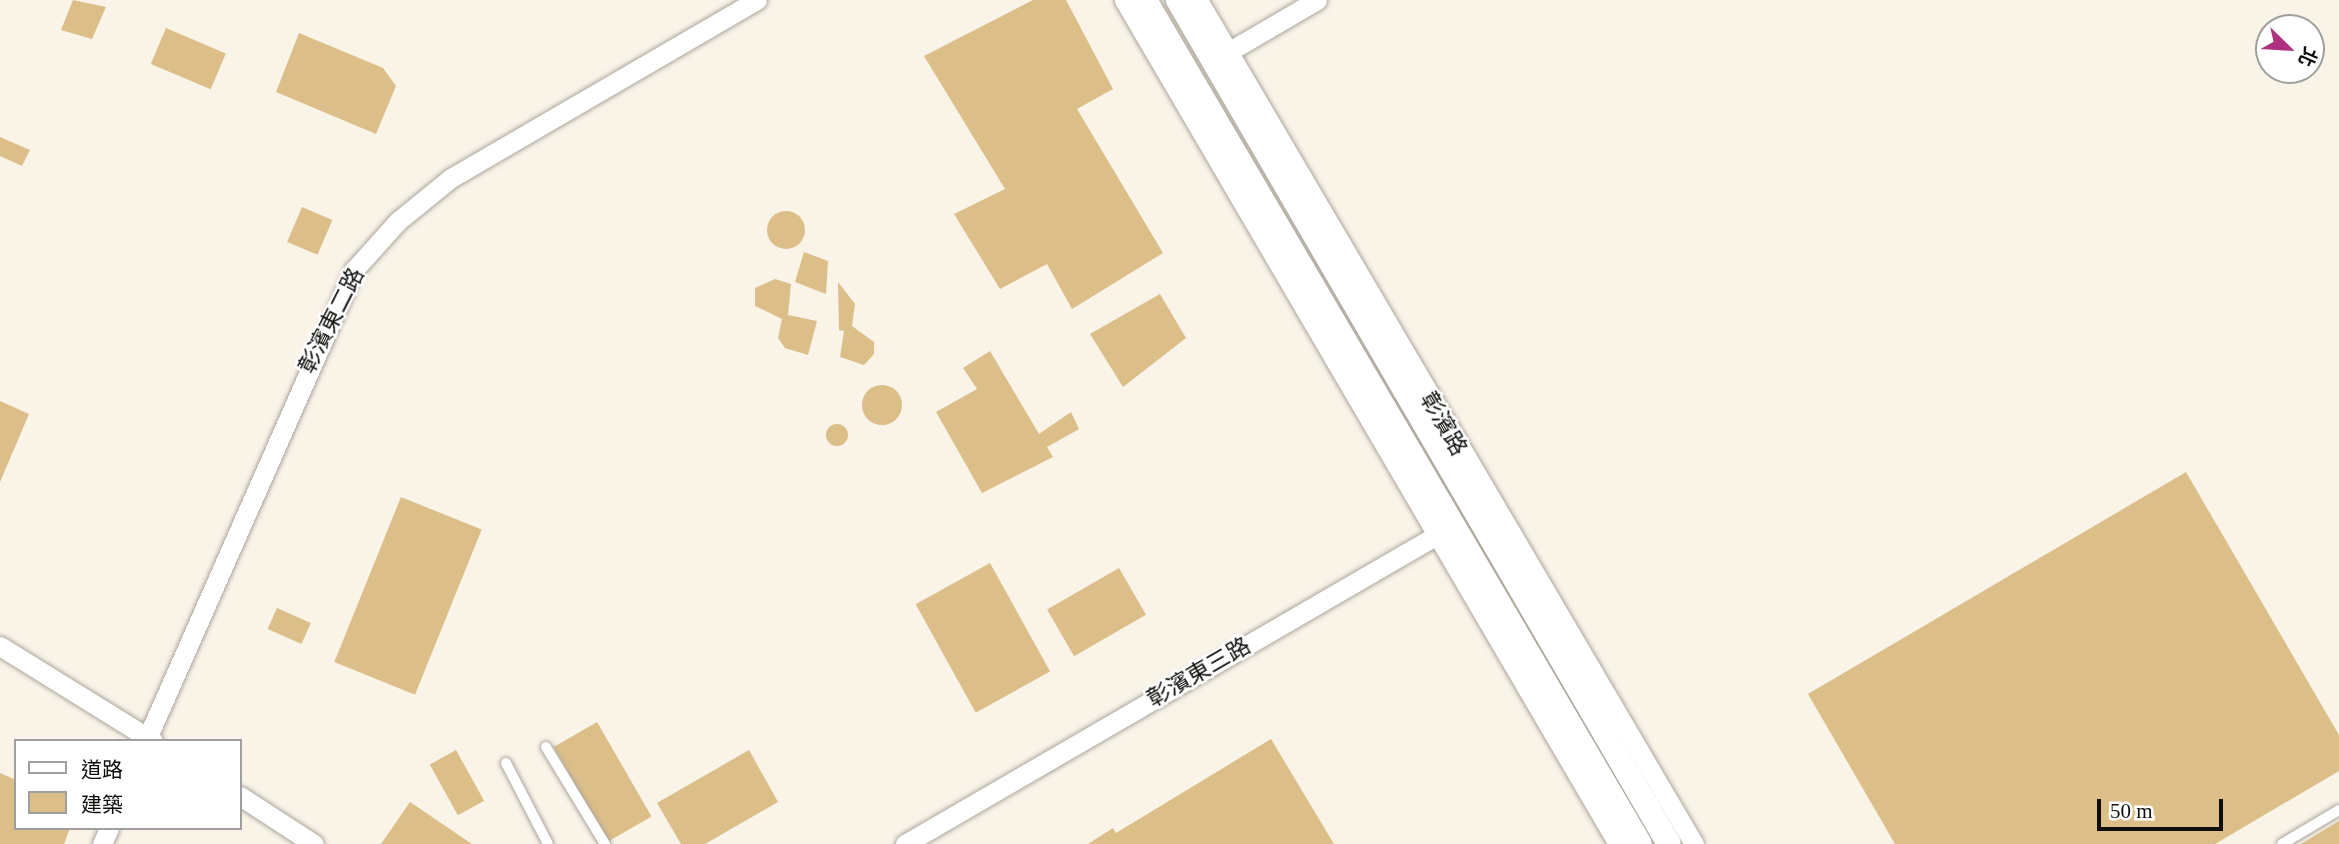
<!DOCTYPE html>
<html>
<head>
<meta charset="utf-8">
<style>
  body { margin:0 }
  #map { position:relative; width:2339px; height:844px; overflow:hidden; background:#f9f3e8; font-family:"Times New Roman","Noto Sans TC",serif }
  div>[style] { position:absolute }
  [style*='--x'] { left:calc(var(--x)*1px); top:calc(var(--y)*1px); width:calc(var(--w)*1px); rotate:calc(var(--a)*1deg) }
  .building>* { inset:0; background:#dcbe88; transform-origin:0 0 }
  .round { border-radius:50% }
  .roads { filter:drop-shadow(0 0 2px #aba59b) drop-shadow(0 0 2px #aba59b) }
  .service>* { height:10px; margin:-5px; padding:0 5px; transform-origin:5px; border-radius:5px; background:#fff }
  .minor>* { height:19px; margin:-9.5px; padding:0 9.5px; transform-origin:9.5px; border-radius:9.5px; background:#fff }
  .tertiary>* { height:24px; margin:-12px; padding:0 12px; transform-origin:12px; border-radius:12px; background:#fff }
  span { translate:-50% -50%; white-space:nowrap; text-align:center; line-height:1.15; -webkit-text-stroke:5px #fff; paint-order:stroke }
  .street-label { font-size:23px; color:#100e0b }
  .legend { position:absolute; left:14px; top:739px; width:228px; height:91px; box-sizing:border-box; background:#fff; border:2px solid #9f9f9d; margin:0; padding:9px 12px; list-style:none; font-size:21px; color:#100e0b }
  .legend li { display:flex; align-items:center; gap:14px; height:35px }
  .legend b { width:35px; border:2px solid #9f9f9d }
  .north { position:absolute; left:2255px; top:14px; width:70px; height:70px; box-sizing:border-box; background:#fff; border:2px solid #9f9f9d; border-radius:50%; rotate:114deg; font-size:19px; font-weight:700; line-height:28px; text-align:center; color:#100e0b }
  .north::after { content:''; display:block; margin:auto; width:24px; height:32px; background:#ae3181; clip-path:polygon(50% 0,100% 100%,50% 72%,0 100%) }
  .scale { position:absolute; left:2097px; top:799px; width:126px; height:32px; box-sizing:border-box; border:4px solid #100e0b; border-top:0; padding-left:9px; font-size:21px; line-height:24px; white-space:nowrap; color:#100e0b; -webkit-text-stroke:5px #fff; paint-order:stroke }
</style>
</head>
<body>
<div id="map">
  <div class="building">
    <div style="clip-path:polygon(73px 0,106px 7px,92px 39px,61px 30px)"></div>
    <div style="clip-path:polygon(1033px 0,1066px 0,1113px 89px,1077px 109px,1163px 253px,1072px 309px,1047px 264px,1000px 289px,954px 214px,1005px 189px,924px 56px)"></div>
    <div style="left:166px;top:28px;width:65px;height:39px;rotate:23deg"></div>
    <div style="clip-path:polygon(299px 33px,383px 68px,396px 86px,376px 134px,276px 92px)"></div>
    <div style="clip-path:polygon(0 137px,30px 150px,22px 166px,0 156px)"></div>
    <div style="left:302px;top:207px;width:33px;height:38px;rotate:23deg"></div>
    <div class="round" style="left:767px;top:211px;width:38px;height:38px"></div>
    <div style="clip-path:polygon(804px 252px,828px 261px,826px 294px,795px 282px)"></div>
    <div style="clip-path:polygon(775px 279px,791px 284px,788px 315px,817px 321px,808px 355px,785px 348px,778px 338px,782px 319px,755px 306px,755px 288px)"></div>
    <div style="clip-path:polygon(838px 282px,855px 304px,852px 326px,874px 342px,874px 354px,864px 365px,840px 357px,844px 331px,839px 330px)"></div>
    <div style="clip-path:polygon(1160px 294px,1186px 338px,1123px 387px,1090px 334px)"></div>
    <div style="clip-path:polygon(990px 351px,1039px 434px,1071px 412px,1079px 429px,1047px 447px,1053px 457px,982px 493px,936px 412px,977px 389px,963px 368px)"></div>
    <div class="round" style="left:862px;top:385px;width:40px;height:40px"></div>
    <div style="clip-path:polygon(0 401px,29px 414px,0 482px)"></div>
    <div class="round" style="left:826px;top:424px;width:22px;height:22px"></div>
    <div style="clip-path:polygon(2186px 472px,2339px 735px,2339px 771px,2215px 844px,1895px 844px,1808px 694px)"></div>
    <div style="left:401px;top:497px;width:87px;height:178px;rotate:22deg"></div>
    <div style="left:990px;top:563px;width:124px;height:85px;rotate:61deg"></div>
    <div style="left:1119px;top:568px;width:54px;height:83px;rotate:60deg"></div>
    <div style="left:277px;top:608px;width:37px;height:23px;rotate:24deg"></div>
    <div style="left:597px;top:722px;width:109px;height:50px;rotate:60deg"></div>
    <div style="clip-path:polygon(1271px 739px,1334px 844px,1088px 844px,1113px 828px,1116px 833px)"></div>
    <div style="left:456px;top:750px;width:58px;height:30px;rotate:61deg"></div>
    <div style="clip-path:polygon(749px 750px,778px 802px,705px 844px,681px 844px,657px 803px)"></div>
    <div style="clip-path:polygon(0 773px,16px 780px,16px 828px,70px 828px,64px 844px,0 844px)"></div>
    <div style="clip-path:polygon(410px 802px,472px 844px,381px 844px)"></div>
    <div style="clip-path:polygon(2339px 821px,2339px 844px,2301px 844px)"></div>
  </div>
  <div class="roads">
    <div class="service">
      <div style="--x:546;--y:747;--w:114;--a:58.7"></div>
      <div style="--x:506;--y:763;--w:91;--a:62.6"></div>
      <div style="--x:2282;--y:844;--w:66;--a:-30.8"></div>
    </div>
    <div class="minor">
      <div style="--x:1124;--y:0;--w:978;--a:59.66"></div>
      <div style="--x:1198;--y:0;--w:979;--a:59.56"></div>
      <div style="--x:1228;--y:52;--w:103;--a:-30.3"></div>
      <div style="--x:0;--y:646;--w:180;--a:31.8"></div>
      <div style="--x:146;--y:741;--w:515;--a:-66.17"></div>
      <div style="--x:354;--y:270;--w:66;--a:-48.1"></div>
      <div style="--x:398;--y:221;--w:68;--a:-39.1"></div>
      <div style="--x:451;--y:178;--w:354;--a:-30.2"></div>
      <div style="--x:240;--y:796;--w:88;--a:33"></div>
      <div style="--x:102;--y:844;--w:17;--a:-66"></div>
      <div style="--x:905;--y:844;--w:615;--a:-30.15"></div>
      <div style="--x:1437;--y:535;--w:14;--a:-54"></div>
    </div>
    <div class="tertiary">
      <div style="--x:1145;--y:0;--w:978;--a:59.61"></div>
      <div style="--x:1178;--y:0;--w:976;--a:59.81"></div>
    </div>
  </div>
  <div class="street-label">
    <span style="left:332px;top:321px;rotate:-63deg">彰濱東二路</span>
    <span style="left:1443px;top:424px;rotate:60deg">彰濱路</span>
    <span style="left:1199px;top:673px;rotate:-30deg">彰濱東三路</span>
  </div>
  <ul class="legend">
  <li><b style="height:9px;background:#fff"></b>道路</li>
  <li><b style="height:19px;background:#dcbe88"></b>建築</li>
  </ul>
  <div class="north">北</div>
  <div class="scale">50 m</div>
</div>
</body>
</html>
